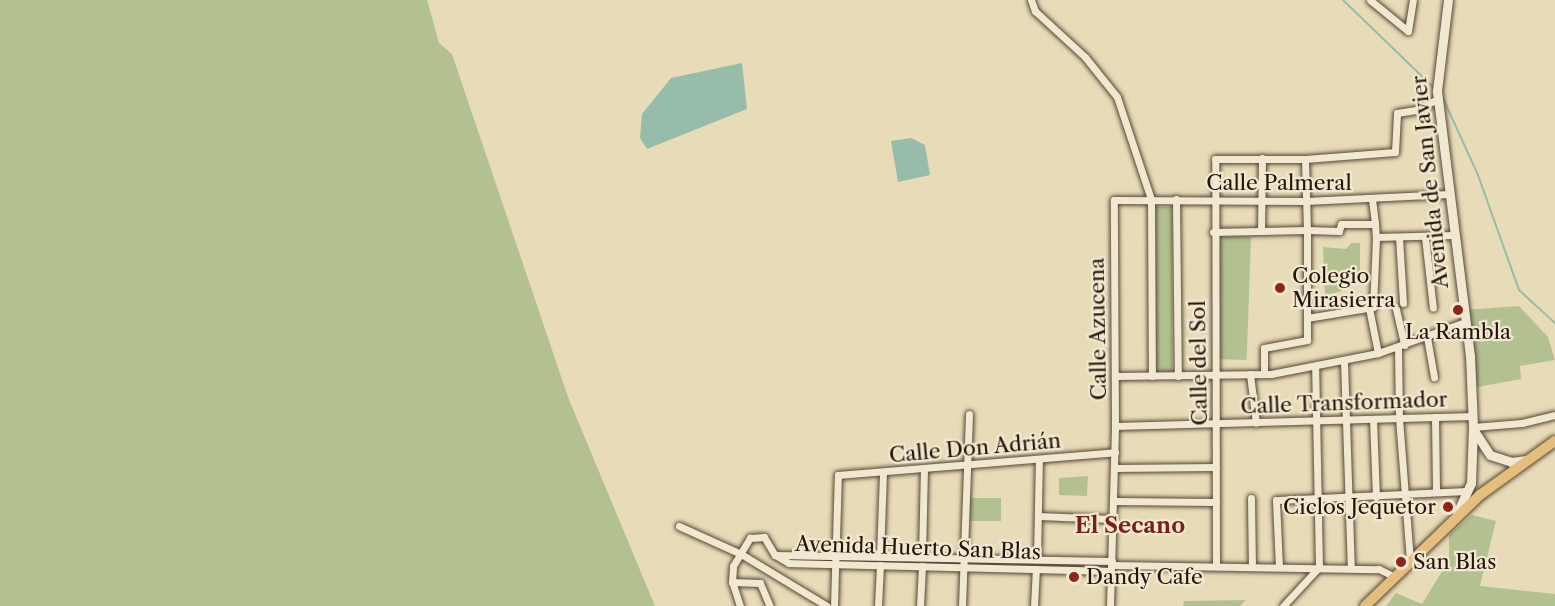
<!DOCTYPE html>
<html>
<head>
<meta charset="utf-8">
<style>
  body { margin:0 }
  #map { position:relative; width:1555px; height:606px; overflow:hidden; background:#e8dbb8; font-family:"Libre Caslon Text",serif }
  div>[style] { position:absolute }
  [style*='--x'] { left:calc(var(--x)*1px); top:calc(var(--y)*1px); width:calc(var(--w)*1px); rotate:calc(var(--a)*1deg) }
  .green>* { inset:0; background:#b3c191; transform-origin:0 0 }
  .water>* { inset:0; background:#98bcaa }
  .stream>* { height:2px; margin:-1px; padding:0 1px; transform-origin:1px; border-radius:1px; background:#98bcaa }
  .roads { filter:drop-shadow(0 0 2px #564635) drop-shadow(0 0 2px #564635) }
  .minor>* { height:7px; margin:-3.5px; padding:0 3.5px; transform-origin:3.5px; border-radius:3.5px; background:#f0e8d1 }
  .secondary>* { height:9px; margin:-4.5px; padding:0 4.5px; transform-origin:4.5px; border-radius:4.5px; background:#f0e8d1 }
  .primary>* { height:10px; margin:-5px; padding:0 5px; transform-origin:5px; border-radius:5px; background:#e4be7c }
  .dots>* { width:16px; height:16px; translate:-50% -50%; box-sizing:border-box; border:3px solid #f0e8d1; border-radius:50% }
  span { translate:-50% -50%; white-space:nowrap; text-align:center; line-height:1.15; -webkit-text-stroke:4.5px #f0e8d1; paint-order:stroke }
  .street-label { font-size:21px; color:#251509 }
  .poi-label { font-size:21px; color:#251509 }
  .left { translate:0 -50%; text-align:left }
  .right { translate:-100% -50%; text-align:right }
  .neighbourhood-label { font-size:22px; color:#7a1f14; font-weight:700 }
</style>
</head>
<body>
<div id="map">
  <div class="green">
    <div style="clip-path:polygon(0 0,427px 0,439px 43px,452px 54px,568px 397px,655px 606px,0 606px)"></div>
    <div style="left:1153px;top:207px;width:19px;height:167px"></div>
    <div style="left:1220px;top:236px;width:31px;height:123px;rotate:2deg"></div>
    <div style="clip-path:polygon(1351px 243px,1360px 243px,1360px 275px,1340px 278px,1342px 291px,1325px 295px,1323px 247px,1346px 249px)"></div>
    <div style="clip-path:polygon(1519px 306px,1548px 337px,1555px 360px,1520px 366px,1521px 379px,1472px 388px,1463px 310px)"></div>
    <div style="clip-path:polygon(1088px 476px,1087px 496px,1059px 495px,1059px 478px)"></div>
    <div style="left:969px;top:498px;width:32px;height:23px"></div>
    <div style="clip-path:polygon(1472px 515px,1496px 521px,1480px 586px,1555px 594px,1555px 606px,1386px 606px,1396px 593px,1422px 604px,1449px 560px,1449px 535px)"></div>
    <div style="clip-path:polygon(1246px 600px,1240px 606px,1183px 606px,1184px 601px)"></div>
  </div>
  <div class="water">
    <div style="clip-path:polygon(742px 63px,747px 109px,647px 149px,640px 138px,642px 114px,671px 78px)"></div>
    <div style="clip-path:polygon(911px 138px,925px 145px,930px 175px,898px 182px,891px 141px)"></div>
  </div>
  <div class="stream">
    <div style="--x:1343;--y:0;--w:127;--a:44"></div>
    <div style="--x:1442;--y:96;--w:87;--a:65.5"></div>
    <div style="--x:1478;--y:175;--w:122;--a:70.4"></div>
    <div style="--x:1519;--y:290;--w:49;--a:42.5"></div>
  </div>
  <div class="roads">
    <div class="minor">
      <div style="--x:1031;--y:0;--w:12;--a:70"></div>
      <div style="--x:1035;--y:11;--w:68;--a:42.6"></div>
      <div style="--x:1085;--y:57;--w:51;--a:51.3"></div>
      <div style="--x:1117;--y:97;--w:108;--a:71.6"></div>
      <div style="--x:1151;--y:199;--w:177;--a:89.7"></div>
      <div style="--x:1370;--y:0;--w:49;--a:39.2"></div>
      <div style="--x:1408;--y:31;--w:31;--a:-81"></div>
      <div style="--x:1305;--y:159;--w:71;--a:88.4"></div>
      <div style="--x:1307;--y:230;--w:32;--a:2"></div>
      <div style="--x:1339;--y:231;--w:7;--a:-74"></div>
      <div style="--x:1341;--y:224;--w:34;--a:0"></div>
      <div style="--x:1375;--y:224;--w:13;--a:86"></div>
      <div style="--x:1376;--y:237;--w:78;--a:-1.5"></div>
      <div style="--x:1176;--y:199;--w:177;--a:89.4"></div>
      <div style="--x:1372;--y:199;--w:25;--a:83"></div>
      <div style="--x:1261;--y:231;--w:73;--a:-89.2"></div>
      <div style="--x:1213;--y:232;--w:94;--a:-1.2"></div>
      <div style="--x:1307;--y:230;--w:88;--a:90"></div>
      <div style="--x:1399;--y:237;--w:66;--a:86.5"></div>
      <div style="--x:1425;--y:237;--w:71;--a:83.6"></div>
      <div style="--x:1369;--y:308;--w:46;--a:78.7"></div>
      <div style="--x:1396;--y:309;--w:37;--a:77"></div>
      <div style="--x:1427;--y:337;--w:41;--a:80.1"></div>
      <div style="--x:1398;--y:347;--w:71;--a:89.2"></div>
      <div style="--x:1399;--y:418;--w:144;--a:85.6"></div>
      <div style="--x:1344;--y:361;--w:207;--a:88.1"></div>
      <div style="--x:1250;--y:374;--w:49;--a:83"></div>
      <div style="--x:1264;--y:374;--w:26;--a:-90"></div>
      <div style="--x:1264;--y:348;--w:44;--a:-10.5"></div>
      <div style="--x:1307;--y:340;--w:22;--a:-90"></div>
      <div style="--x:1307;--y:318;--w:67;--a:-9.5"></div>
      <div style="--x:1373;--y:307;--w:70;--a:-87.5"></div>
      <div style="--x:1115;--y:376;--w:156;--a:-0.7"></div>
      <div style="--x:1271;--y:374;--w:109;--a:-11.1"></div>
      <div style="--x:1378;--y:353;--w:92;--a:-19.6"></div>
      <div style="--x:1435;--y:417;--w:75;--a:89.2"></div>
      <div style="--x:1373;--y:419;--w:78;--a:87.8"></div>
      <div style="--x:1115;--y:426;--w:358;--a:-1.6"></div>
      <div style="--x:1473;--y:427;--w:49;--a:-4.7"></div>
      <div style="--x:1522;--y:423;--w:34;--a:-14"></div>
      <div style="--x:1114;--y:468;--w:102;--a:-0.6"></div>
      <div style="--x:1251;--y:498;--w:69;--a:89.2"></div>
      <div style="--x:1113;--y:501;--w:103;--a:0.6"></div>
      <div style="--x:1038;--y:516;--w:75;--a:2.3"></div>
      <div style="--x:679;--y:526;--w:68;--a:24.3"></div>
      <div style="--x:741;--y:554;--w:100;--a:31.2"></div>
      <div style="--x:775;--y:555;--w:337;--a:1"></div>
      <div style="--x:880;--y:555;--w:83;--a:-87.9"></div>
      <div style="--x:922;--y:556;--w:88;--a:-88.7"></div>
      <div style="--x:1037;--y:559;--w:100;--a:-88.9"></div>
      <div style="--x:1111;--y:565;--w:268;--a:0.9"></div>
      <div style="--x:1379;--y:569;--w:18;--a:27"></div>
      <div style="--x:1216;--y:566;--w:407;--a:-90.1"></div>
      <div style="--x:1215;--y:159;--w:90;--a:0"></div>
      <div style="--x:1305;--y:159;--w:90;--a:-4.4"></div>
      <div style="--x:1395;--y:152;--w:39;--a:-87"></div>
      <div style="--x:1397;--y:113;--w:19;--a:-9"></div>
      <div style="--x:1416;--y:110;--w:25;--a:-27"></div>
      <div style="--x:1279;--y:567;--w:67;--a:-92.6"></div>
      <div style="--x:1276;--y:500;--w:192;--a:-2.7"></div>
      <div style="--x:732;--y:582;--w:28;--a:2"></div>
      <div style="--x:760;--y:583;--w:25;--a:67"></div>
      <div style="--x:740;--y:606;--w:25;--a:-108"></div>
      <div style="--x:732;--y:582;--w:16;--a:-86"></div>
      <div style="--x:733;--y:566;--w:33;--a:-59"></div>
      <div style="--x:750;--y:538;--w:14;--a:-4"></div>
      <div style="--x:764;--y:537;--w:21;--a:59"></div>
      <div style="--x:775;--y:555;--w:16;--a:30"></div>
      <div style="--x:789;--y:563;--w:322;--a:1.4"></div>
      <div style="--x:834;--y:606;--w:131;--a:-88.3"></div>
      <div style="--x:838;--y:475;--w:278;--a:-4.7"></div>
      <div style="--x:878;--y:606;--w:41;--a:-87.2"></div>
      <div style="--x:920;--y:606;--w:40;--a:-87.1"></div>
      <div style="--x:962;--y:606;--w:192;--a:-87.9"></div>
      <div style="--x:1034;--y:606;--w:37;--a:-87"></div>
      <div style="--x:1110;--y:606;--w:180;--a:-88.4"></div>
      <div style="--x:1115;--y:426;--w:226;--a:-90.3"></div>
      <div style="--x:1114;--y:200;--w:192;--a:0.3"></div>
      <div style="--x:1306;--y:201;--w:143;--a:-2.8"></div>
      <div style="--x:1283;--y:606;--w:53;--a:-47.3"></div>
      <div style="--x:1319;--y:567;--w:201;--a:-91.1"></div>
    </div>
    <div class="secondary">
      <div style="--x:1448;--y:0;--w:92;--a:96.9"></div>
      <div style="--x:1437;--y:91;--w:266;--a:82.9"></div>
      <div style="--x:1470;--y:355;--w:72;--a:87.6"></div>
      <div style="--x:1473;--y:427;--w:56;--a:92"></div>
      <div style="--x:1471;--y:483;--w:33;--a:115"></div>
      <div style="--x:1475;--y:432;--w:27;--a:57"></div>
      <div style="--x:1490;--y:455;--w:22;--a:18"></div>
      <div style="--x:1511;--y:462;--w:16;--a:-7"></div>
    </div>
    <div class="primary">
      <div style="--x:1365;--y:606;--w:160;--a:-44"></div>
      <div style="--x:1480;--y:495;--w:92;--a:-35.8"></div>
    </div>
  </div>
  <div class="dots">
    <div style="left:1280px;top:288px;background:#8f2418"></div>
    <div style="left:1458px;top:310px;background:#8f2418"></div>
    <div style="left:1448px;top:507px;background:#8f2418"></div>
    <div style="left:1401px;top:562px;background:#8f2418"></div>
    <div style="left:1074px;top:577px;background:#8f2418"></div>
  </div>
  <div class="street-label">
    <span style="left:1430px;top:182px;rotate:-96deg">Avenida de San Javier</span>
    <span style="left:1279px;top:183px">Calle Palmeral</span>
    <span style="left:1098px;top:329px;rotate:-91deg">Calle Azucena</span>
    <span style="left:1199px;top:363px;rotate:-91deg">Calle del Sol</span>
    <span style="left:1344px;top:403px;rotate:-2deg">Calle Transformador</span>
    <span style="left:975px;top:448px;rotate:-5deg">Calle Don Adrián</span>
    <span style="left:918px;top:548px;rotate:2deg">Avenida Huerto San Blas</span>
  </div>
  <div class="poi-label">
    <span class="left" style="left:1292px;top:288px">Colegio<br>Mirasierra</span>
    <span style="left:1458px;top:332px">La Rambla</span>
    <span class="right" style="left:1436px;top:507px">Ciclos Jequetor</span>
    <span class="left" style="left:1413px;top:562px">San Blas</span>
    <span class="left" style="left:1086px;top:577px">Dandy Cafe</span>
  </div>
  <div class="neighbourhood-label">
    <span style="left:1130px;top:526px">El Secano</span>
  </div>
</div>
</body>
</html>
